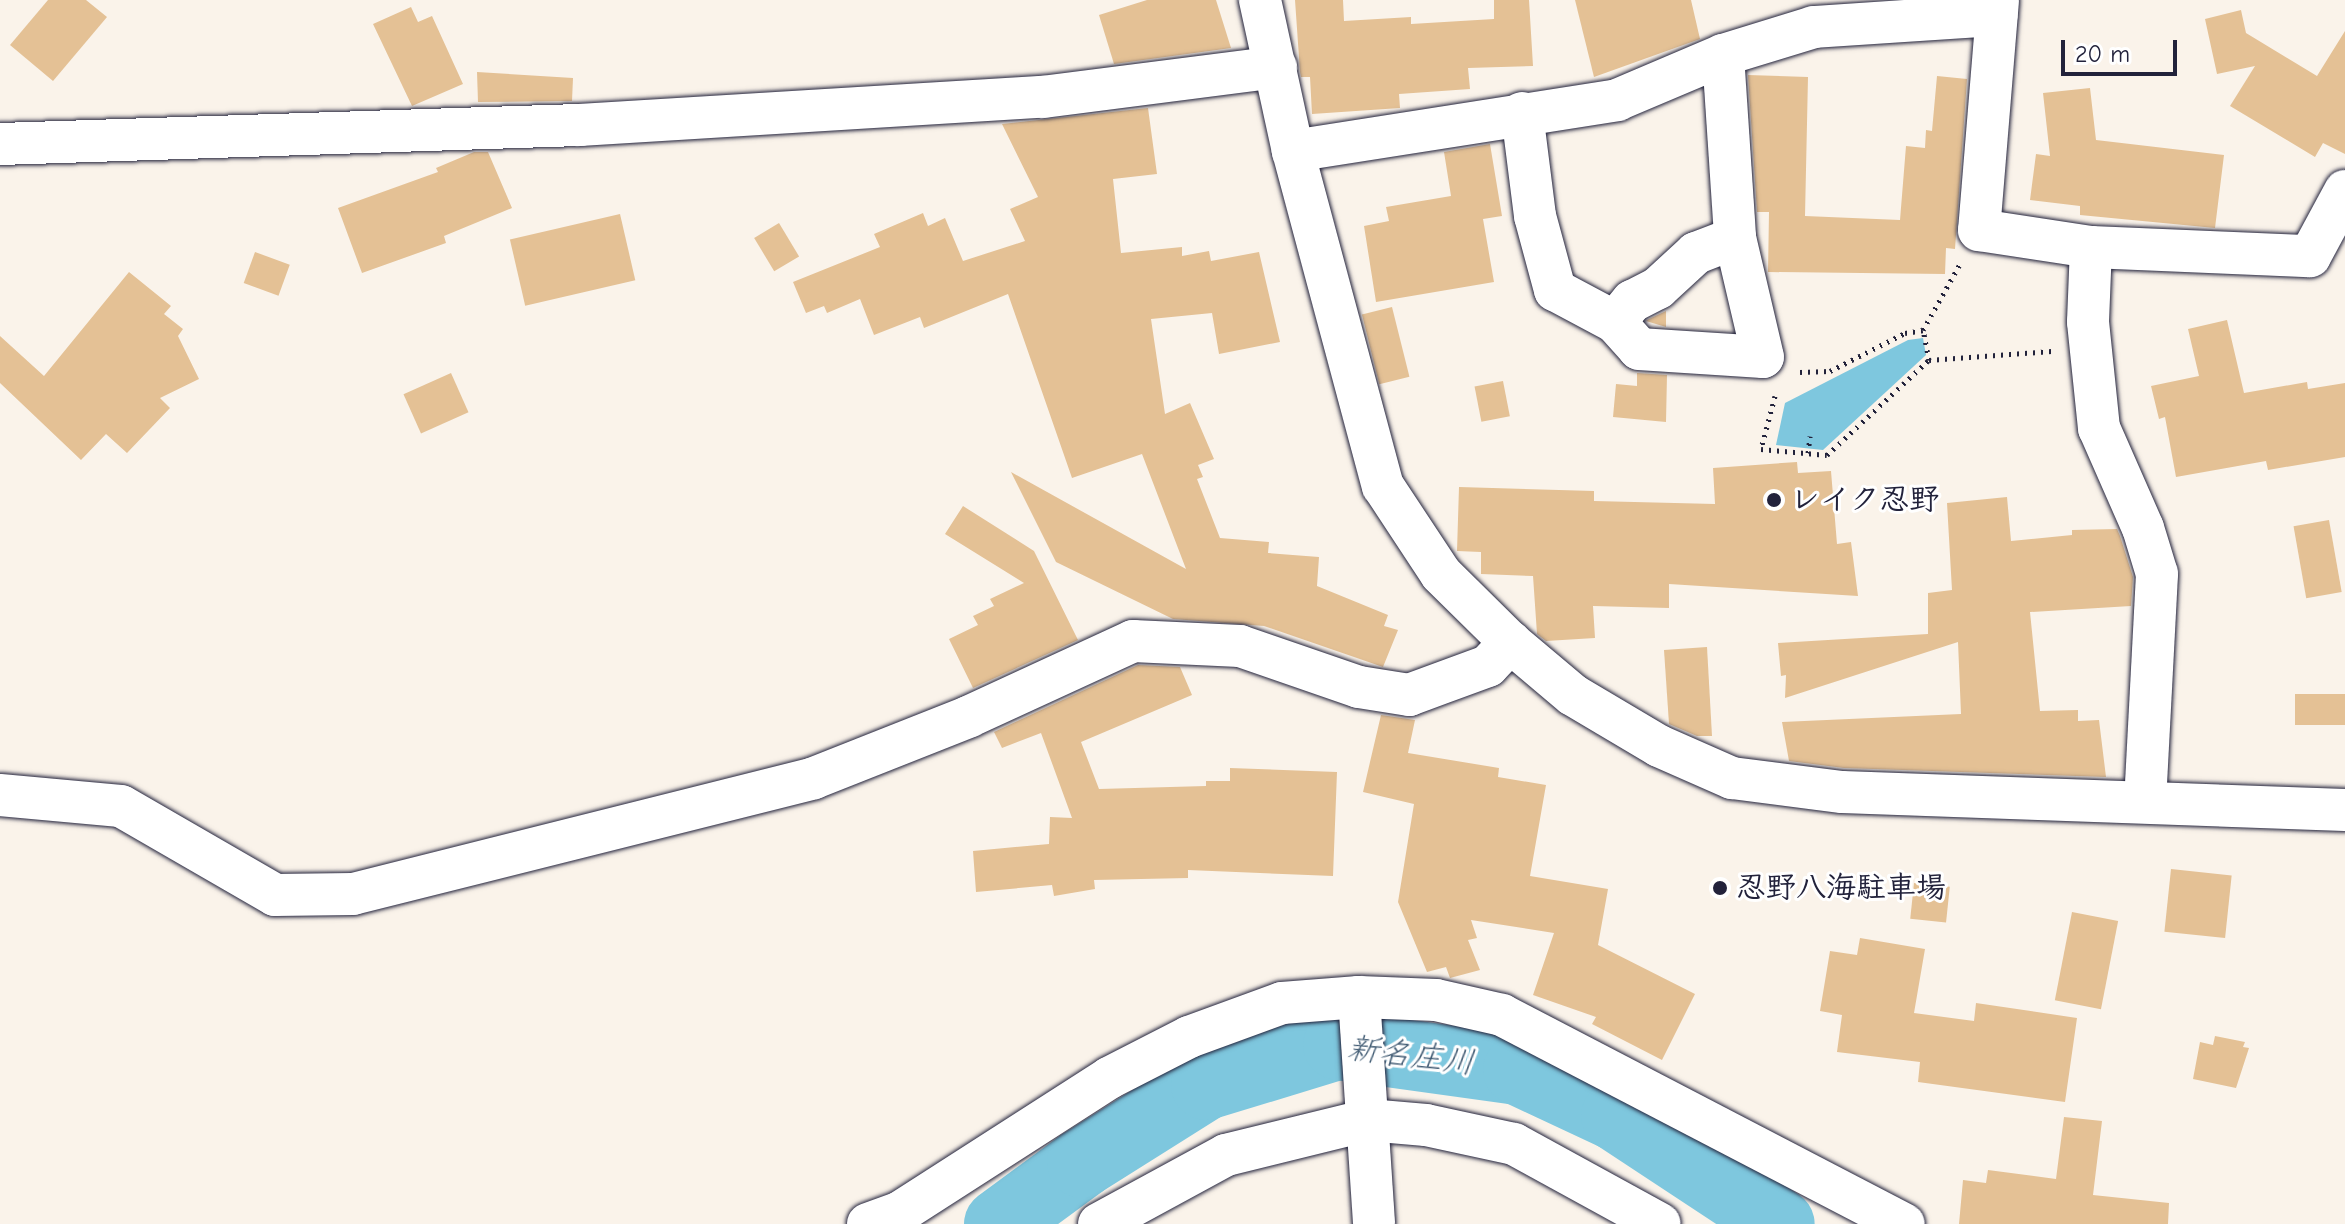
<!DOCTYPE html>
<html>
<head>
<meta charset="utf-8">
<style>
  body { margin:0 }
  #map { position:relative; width:2345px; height:1224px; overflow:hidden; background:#faf3ea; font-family:"Comic Neue","Klee One",sans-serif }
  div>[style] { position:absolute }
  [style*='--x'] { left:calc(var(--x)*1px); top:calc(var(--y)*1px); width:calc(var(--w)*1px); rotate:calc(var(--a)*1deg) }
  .water>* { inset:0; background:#7ec7de }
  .river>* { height:70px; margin:-35px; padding:0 35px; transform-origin:35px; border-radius:35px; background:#7ec7de }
  .building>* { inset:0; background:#e4c195; transform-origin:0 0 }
  .path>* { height:5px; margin-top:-2.5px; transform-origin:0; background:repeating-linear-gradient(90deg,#22223b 0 2px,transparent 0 8px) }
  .roads { filter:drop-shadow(0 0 2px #22223b) drop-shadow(0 0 2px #22223b) }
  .minor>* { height:42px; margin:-21px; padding:0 21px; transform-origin:21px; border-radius:21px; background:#fff }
  .dots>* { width:22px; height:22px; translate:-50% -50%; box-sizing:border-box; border:4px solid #fff; border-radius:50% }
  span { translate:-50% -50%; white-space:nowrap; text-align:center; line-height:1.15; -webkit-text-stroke:6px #fff; paint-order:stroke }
  .poi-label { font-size:30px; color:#22223b; font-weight:700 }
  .left { translate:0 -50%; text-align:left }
  .water-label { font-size:32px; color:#425c74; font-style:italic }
  .scale { position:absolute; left:2061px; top:40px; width:116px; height:36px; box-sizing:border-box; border:4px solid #22223b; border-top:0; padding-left:10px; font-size:24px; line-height:28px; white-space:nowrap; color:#22223b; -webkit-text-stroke:6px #fff; paint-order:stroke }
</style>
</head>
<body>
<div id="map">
  <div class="water">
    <div style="clip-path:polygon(1923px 338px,1926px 355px,1823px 450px,1776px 445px,1785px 403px,1908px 340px)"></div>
  </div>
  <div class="river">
    <div style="--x:999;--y:1224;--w:103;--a:-36.3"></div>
    <div style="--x:1082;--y:1163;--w:146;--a:-32.2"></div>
    <div style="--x:1206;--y:1085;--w:138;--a:-16.9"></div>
    <div style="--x:1338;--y:1045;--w:182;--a:7.9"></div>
    <div style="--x:1518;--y:1070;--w:108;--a:25.1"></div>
    <div style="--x:1616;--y:1116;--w:196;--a:33.4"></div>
  </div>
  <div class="building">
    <div style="clip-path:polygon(48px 0,86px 0,107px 17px,53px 81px,10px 45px)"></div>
    <div style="clip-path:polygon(1147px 0,1216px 0,1231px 48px,1114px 64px,1099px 15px)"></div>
    <div style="clip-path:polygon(1295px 0,1343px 0,1344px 21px,1411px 17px,1411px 24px,1494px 19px,1494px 0,1529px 0,1533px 66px,1468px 68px,1470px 89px,1399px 94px,1400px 108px,1312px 114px,1310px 77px,1301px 77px,1300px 72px)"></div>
    <div style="clip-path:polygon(1575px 0,1691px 0,1700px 39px,1594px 77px)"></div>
    <div style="clip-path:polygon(411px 7px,418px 22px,432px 16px,463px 84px,412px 106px,373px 24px)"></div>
    <div style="clip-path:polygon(2241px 10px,2246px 33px,2317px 76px,2345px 31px,2345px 154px,2323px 143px,2315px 157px,2230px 106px,2255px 66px,2217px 74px,2205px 19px)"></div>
    <div style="clip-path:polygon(477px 72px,573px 78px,572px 101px,478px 102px)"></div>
    <div style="clip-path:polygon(1748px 75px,1808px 77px,1805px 216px,1900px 220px,1906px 146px,1925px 148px,1926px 130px,1932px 131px,1937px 76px,1967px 79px,1955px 249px,1946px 248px,1945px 274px,1768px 272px,1769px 212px,1757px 212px)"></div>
    <div style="clip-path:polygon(2090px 88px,2096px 140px,2224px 155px,2215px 228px,2080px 215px,2080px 206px,2030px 200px,2036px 154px,2050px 156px,2043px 93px)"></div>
    <div style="clip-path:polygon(1148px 108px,1157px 174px,1113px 179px,1121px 253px,1182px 247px,1182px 256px,1209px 251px,1211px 261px,1259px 252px,1280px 342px,1219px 354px,1212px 313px,1151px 319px,1165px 414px,1190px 403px,1214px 459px,1198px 465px,1203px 477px,1197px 479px,1220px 538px,1269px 542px,1268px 553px,1319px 557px,1317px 586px,1388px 615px,1384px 626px,1398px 630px,1383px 667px,1264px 626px,1173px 619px,1056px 562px,1011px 472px,1186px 569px,1142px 454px,1072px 478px,1008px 294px,924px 328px,920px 317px,874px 335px,860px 299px,827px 313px,824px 306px,806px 313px,793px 282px,880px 247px,874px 234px,923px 213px,928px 226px,945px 218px,963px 261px,1025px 241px,1010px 209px,1038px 197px,1002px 124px)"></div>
    <div style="clip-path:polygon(1490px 144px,1502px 216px,1483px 219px,1494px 282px,1376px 302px,1364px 226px,1389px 221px,1386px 207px,1451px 196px,1444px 152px)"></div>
    <div style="clip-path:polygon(474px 152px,488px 152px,512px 208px,444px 236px,446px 243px,362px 273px,338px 208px,438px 172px,436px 168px)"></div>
    <div style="left:620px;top:214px;width:68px;height:113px;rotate:77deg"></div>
    <div style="left:779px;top:223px;width:39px;height:29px;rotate:59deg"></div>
    <div style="left:255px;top:252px;width:37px;height:33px;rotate:20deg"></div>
    <div style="clip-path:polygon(129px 272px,171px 306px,164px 314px,183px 329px,178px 336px,199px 379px,160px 398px,170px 408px,127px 453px,106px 434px,81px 460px,0 383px,0 336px,44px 376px)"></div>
    <div style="left:1392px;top:307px;width:72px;height:31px;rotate:76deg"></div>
    <div style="clip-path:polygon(1666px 311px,1666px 327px,1646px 321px,1647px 320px)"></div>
    <div style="clip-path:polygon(2227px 320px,2244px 393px,2307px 382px,2308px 389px,2345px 383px,2345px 457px,2268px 470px,2266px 461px,2176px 477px,2165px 417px,2159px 419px,2151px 386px,2199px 376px,2188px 329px)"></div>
    <div style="left:451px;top:373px;width:43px;height:52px;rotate:66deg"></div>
    <div style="clip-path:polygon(1637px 373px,1667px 375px,1666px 422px,1613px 417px,1616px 384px,1637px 386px)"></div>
    <div style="left:1503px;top:381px;width:36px;height:29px;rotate:79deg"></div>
    <div style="clip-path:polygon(1797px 462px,1798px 473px,1831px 471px,1837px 544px,1851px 542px,1858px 596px,1669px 584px,1669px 608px,1593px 606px,1595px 638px,1546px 641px,1537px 634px,1533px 576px,1481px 574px,1481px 552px,1457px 551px,1459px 487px,1594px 491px,1594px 501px,1715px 504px,1713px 468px)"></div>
    <div style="clip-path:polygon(2007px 497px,2011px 541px,2072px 535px,2072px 530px,2117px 529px,2120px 536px,2133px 577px,2131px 606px,2030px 612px,2040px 711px,2078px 710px,2078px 721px,2099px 720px,2106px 777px,1844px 768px,1789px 761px,1782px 722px,1961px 714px,1958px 642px,1785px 698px,1786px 675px,1781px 676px,1778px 643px,1928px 634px,1928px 593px,1952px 590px,1947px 503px)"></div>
    <div style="clip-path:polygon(963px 506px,1034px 551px,1078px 640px,973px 688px,949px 639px,978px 625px,973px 616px,994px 606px,990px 599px,1024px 583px,945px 534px)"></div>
    <div style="left:2329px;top:520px;width:73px;height:36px;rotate:80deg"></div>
    <div style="clip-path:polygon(1707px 647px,1712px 736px,1697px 736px,1669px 724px,1664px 650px)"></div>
    <div style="clip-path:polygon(1138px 665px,1180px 667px,1192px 695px,1081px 742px,1099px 789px,1206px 786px,1206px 781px,1230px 781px,1230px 768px,1337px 772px,1333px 876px,1188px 870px,1188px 878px,1094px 880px,1095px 889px,1054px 896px,1052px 885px,976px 892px,973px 851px,1049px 844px,1050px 817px,1072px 818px,1041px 733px,1002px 748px,994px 732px)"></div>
    <div style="left:2295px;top:694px;width:50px;height:31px"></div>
    <div style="clip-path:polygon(1381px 715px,1415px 720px,1408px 753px,1499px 768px,1498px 777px,1546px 785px,1530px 876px,1608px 889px,1598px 945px,1695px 994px,1662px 1060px,1592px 1024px,1596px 1017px,1533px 995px,1554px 933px,1471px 920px,1477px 938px,1468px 940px,1480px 970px,1450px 978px,1446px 967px,1427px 972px,1398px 902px,1414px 804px,1363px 792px)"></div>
    <div style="left:2171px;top:869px;width:61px;height:63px;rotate:6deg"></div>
    <div style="left:1914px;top:883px;width:36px;height:36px;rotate:6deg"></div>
    <div style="left:2072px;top:912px;width:47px;height:90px;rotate:11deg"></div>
    <div style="clip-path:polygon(1860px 938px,1925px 949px,1914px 1013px,1974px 1021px,1976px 1003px,2077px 1018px,2065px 1102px,1918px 1082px,1920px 1062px,1837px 1052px,1842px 1015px,1820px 1011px,1830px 951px,1857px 955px)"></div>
    <div style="clip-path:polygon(2215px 1036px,2245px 1042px,2243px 1047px,2249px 1048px,2236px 1088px,2193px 1079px,2200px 1042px,2213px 1045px)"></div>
    <div style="clip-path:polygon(2064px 1117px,2102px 1121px,2093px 1195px,2169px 1203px,2168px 1224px,1959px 1224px,1963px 1180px,1986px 1183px,1988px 1170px,2056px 1179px)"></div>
  </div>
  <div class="path">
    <div style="--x:1929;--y:360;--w:123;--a:-4.2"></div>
    <div style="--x:1800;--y:372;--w:30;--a:-2"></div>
    <div style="--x:1830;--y:371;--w:84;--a:-26.9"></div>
    <div style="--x:1905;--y:333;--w:18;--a:-9"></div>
    <div style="--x:1923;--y:330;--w:78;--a:-60.8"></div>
    <div style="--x:1775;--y:396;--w:55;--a:104.8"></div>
    <div style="--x:1761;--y:449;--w:66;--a:5.2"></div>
    <div style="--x:1827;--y:455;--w:139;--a:-43"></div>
    <div style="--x:1929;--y:360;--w:31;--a:-101"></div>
    <div style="--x:1808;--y:453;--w:17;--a:-83"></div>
  </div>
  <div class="roads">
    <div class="minor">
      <div style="--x:1260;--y:0;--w:155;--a:77.7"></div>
      <div style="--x:1293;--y:151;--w:347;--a:75"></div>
      <div style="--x:1383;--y:486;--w:105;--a:56.6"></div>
      <div style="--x:1441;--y:574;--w:97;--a:44.6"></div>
      <div style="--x:1510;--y:642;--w:82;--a:40.1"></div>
      <div style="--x:1573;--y:695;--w:100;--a:30.7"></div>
      <div style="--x:1659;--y:746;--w:80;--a:23.7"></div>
      <div style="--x:1732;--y:778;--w:111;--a:7.3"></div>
      <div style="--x:1842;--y:792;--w:503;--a:2.05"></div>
      <div style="--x:1998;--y:0;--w:231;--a:94.7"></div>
      <div style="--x:1979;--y:230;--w:113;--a:8.6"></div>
      <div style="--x:2091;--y:247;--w:219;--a:2.4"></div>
      <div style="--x:2310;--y:256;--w:74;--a:-61.7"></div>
      <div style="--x:1723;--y:55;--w:183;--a:86.2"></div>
      <div style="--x:1522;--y:113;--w:104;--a:82.8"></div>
      <div style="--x:1535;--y:216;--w:77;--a:74.9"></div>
      <div style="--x:1555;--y:290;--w:68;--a:28.1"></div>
      <div style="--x:1615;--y:322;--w:36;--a:48"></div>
      <div style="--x:1639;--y:349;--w:124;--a:3.7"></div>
      <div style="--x:1763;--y:357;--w:122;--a:-103.2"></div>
      <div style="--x:1735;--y:238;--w:42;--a:159"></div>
      <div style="--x:1696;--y:253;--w:52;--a:137.4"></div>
      <div style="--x:1658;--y:288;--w:29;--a:153"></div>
      <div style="--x:1632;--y:301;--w:27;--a:129"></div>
      <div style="--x:0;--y:144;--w:580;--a:-1.88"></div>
      <div style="--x:580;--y:125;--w:464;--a:-3.5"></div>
      <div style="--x:1043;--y:97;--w:235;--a:-7.3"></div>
      <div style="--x:1293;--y:151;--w:328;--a:-8.9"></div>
      <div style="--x:1617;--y:100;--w:115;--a:-23"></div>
      <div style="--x:1723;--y:55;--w:95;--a:-17.1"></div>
      <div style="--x:1814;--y:27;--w:183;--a:-3.8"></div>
      <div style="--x:2091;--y:247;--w:75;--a:92.3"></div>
      <div style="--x:2088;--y:322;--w:107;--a:84.1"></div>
      <div style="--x:2099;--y:428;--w:109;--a:66.3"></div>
      <div style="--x:2143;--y:528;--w:48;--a:73.1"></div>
      <div style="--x:2157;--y:574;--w:228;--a:93"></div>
      <div style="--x:0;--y:795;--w:121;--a:5.2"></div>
      <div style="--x:121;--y:806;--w:178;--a:30"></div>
      <div style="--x:275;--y:895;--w:78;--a:-0.7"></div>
      <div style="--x:353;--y:894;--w:475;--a:-14.1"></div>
      <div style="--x:814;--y:778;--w:166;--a:-21.6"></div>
      <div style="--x:968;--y:717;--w:182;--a:-24.7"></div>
      <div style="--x:1133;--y:641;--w:107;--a:2.7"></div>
      <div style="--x:1240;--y:646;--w:126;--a:19"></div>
      <div style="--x:1359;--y:687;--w:51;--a:9.1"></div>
      <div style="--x:1409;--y:695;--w:84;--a:-20.2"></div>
      <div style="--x:1488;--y:666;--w:33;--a:-47"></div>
      <div style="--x:1359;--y:997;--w:227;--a:86.2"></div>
      <div style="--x:868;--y:1224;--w:33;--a:-20"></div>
      <div style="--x:899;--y:1213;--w:250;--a:-32.7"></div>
      <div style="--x:1109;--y:1078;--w:90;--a:-27.1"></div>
      <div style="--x:1189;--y:1037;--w:99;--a:-20.1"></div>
      <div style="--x:1282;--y:1003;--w:77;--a:-4.5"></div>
      <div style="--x:1359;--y:997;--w:77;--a:2.2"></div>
      <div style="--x:1436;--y:1000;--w:68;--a:12.8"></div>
      <div style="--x:1502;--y:1015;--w:453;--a:27.5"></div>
      <div style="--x:1099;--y:1224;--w:145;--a:-28.5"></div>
      <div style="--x:1226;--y:1155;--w:146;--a:-13.8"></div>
      <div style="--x:1368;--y:1120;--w:58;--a:4.9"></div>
      <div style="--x:1426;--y:1125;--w:90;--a:12.2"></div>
      <div style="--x:1514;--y:1144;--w:166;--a:28.7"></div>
    </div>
  </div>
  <div class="dots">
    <div style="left:1774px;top:500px;background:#22223b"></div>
    <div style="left:1720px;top:888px;background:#22223b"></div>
  </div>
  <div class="poi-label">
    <span class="left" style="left:1790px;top:500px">レイク忍野</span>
    <span class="left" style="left:1736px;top:888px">忍野八海駐車場</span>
  </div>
  <div class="water-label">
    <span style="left:1411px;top:1056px;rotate:7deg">新名庄川</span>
  </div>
  <div class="scale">20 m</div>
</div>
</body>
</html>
